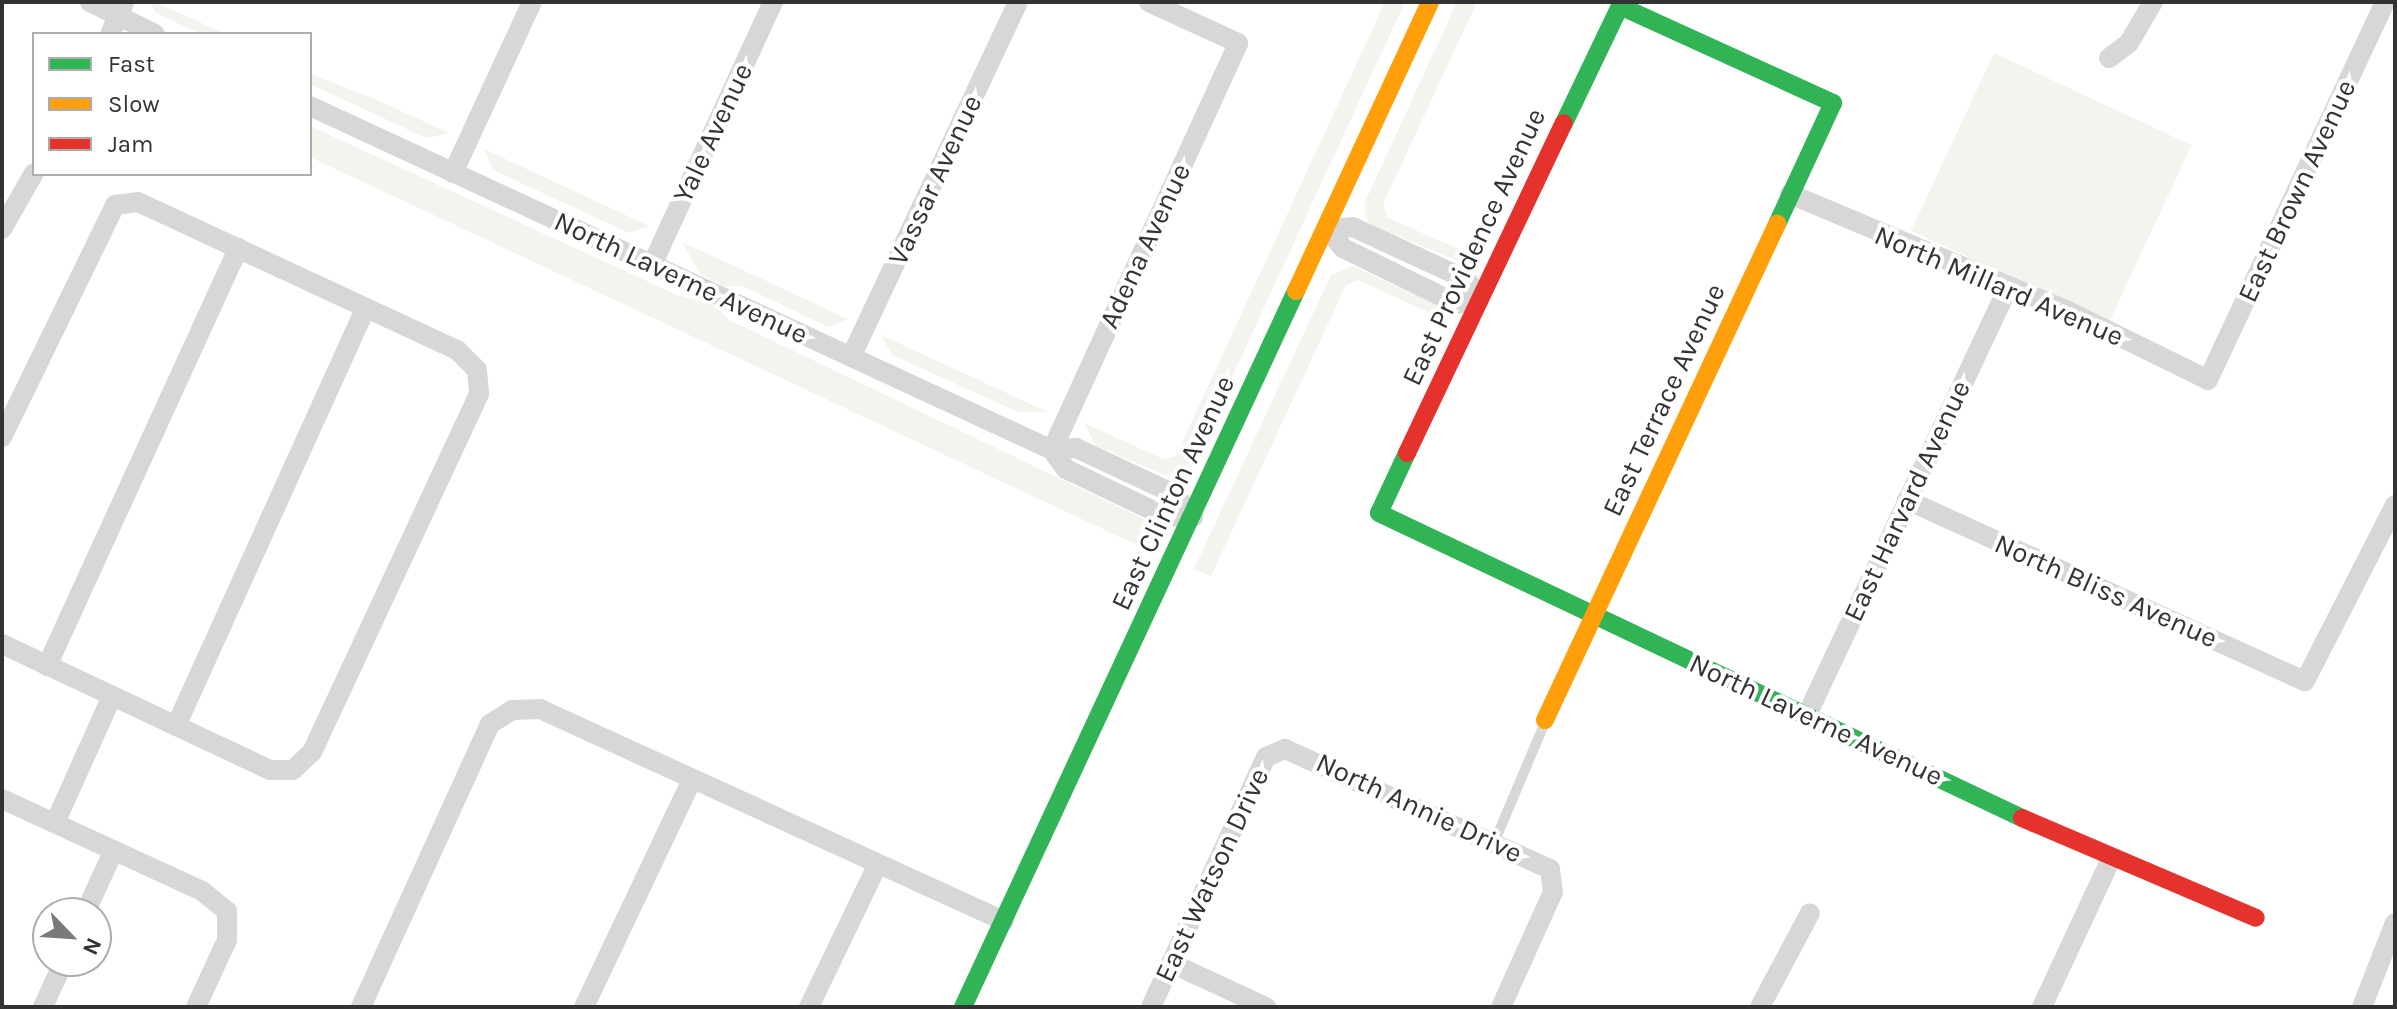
<!DOCTYPE html>
<html>
<head>
<meta charset="utf-8">
<style>
  body { margin:0 }
  #map { position:relative; width:2397px; height:1009px; overflow:hidden; background:#fff; font-family:Karla,sans-serif }
  div>[style] { position:absolute }
  [style*='--x'] { left:calc(var(--x)*1px); top:calc(var(--y)*1px); width:calc(var(--w)*1px); rotate:calc(var(--a)*1deg) }
  .green>* { inset:0; background:#f1f5ed; transform-origin:0 0 }
  .lane>* { height:10px; margin:-5px; padding:0 5px; transform-origin:5px; border-radius:5px; background:#d7d7d7 }
  .street>* { height:20px; margin:-10px; padding:0 10px; transform-origin:10px; border-radius:10px; background:#d7d7d7 }
  .fast>* { height:18px; margin:-9px; padding:0 9px; transform-origin:9px; border-radius:9px; background:#30b455 }
  .slow>* { height:18px; margin:-9px; padding:0 9px; transform-origin:9px; border-radius:9px; background:#ff9f0a }
  .jam>* { height:18px; margin:-9px; padding:0 9px; transform-origin:9px; border-radius:9px; background:#e5322d }
  span { translate:-50% -50%; white-space:nowrap; text-align:center; line-height:1.15; -webkit-text-stroke:8px #fff; paint-order:stroke }
  .street-label { font-size:28px; color:#333 }
  .frame { position:absolute; inset:0; border:4px solid #333; pointer-events:none }
  .legend { position:absolute; left:32px; top:32px; width:280px; height:144px; box-sizing:border-box; background:#fff; border:2px solid #adadad; margin:0; padding:10px 14px; list-style:none; font-size:24px; color:#333 }
  .legend li { display:flex; align-items:center; gap:16px; height:40px }
  .legend b { width:40px; border:2px solid #adadad }
  .north { position:absolute; left:32px; top:897px; width:80px; height:80px; box-sizing:border-box; background:#fff; border:2px solid #adadad; border-radius:50%; rotate:115deg; font-size:22px; font-weight:700; line-height:32px; text-align:center; color:#333 }
  .north::after { content:''; display:block; margin:auto; width:28px; height:36px; background:#7a7a7a; clip-path:polygon(50% 0,100% 100%,50% 72%,0 100%) }
</style>
</head>
<body>
<div id="map">
  <div class="green">
    <div style="clip-path:polygon(160px 2px,160px 4px,225px 34px,201px 34px,156px 13px,150px 2px)"></div>
    <div style="clip-path:polygon(1385px 2px,1405px 2px,1190px 468px,1165px 475px,1096px 446px,1084px 423px,1163px 459px,1176px 456px)"></div>
    <div style="clip-path:polygon(1457px 2px,1477px 2px,1383px 204px,1388px 218px,1479px 258px,1473px 267px,1371px 225px,1365px 215px,1365px 202px)"></div>
    <div style="left:1994px;top:53px;width:218px;height:196px;rotate:25deg"></div>
    <div style="clip-path:polygon(310px 74px,368px 96px,449px 133px,426px 138px,310px 84px)"></div>
    <div style="clip-path:polygon(310px 126px,677px 295px,714px 305px,729px 320px,1146px 520px,1152px 552px,310px 157px)"></div>
    <div style="clip-path:polygon(484px 149px,649px 226px,629px 233px,493px 170px)"></div>
    <div style="clip-path:polygon(682px 242px,848px 319px,829px 327px,742px 286px,724px 286px,701px 275px)"></div>
    <div style="clip-path:polygon(1353px 266px,1445px 309px,1449px 322px,1358px 280px,1346px 285px,1211px 576px,1194px 569px,1331px 275px)"></div>
    <div style="clip-path:polygon(881px 335px,1048px 412px,1018px 412px,892px 355px)"></div>
  </div>
  <div class="lane">
    <div style="--x:1494;--y:843;--w:131;--a:-67.1"></div>
  </div>
  <div class="street">
    <div style="--x:90;--y:2;--w:72;--a:26.2"></div>
    <div style="--x:110;--y:34;--w:35;--a:-66"></div>
    <div style="--x:2109;--y:58;--w:25;--a:-37"></div>
    <div style="--x:2129;--y:43;--w:48;--a:-59.7"></div>
    <div style="--x:310;--y:106;--w:818;--a:24.87"></div>
    <div style="--x:1052;--y:450;--w:24;--a:-5"></div>
    <div style="--x:1076;--y:448;--w:108;--a:25.1"></div>
    <div style="--x:1174;--y:494;--w:30;--a:50"></div>
    <div style="--x:453;--y:173;--w:188;--a:-65.2"></div>
    <div style="--x:1790;--y:194;--w:299;--a:22.8"></div>
    <div style="--x:2066;--y:310;--w:158;--a:26.2"></div>
    <div style="--x:2208;--y:380;--w:417;--a:-64.9"></div>
    <div style="--x:1353;--y:227;--w:126;--a:24.9"></div>
    <div style="--x:1467;--y:280;--w:23;--a:59"></div>
    <div style="--x:1479;--y:300;--w:22;--a:170"></div>
    <div style="--x:1457;--y:304;--w:127;--a:-153.8"></div>
    <div style="--x:1343;--y:248;--w:25;--a:-130"></div>
    <div style="--x:1327;--y:229;--w:26;--a:-4"></div>
    <div style="--x:2;--y:229;--w:64;--a:-60.3"></div>
    <div style="--x:652;--y:265;--w:289;--a:-65.3"></div>
    <div style="--x:851;--y:357;--w:392;--a:-64.8"></div>
    <div style="--x:2;--y:437;--w:258;--a:-64"></div>
    <div style="--x:115;--y:205;--w:23;--a:-7"></div>
    <div style="--x:138;--y:202;--w:352;--a:24.9"></div>
    <div style="--x:457;--y:350;--w:28;--a:45"></div>
    <div style="--x:477;--y:370;--w:24;--a:85"></div>
    <div style="--x:479;--y:394;--w:395;--a:115"></div>
    <div style="--x:312;--y:752;--w:26;--a:137"></div>
    <div style="--x:293;--y:770;--w:23;--a:180"></div>
    <div style="--x:270;--y:770;--w:296;--a:-154.8"></div>
    <div style="--x:1052;--y:450;--w:447;--a:-65.4"></div>
    <div style="--x:1238;--y:43;--w:98;--a:-155.3"></div>
    <div style="--x:1052;--y:450;--w:24;--a:54"></div>
    <div style="--x:1066;--y:469;--w:109;--a:25.6"></div>
    <div style="--x:1164;--y:516;--w:29;--a:2"></div>
    <div style="--x:1907;--y:500;--w:437;--a:24.5"></div>
    <div style="--x:2305;--y:681;--w:198;--a:-62.9"></div>
    <div style="--x:47;--y:666;--w:460;--a:-65.4"></div>
    <div style="--x:1806;--y:717;--w:476;--a:-64.8"></div>
    <div style="--x:176;--y:726;--w:459;--a:-65.6"></div>
    <div style="--x:2;--y:799;--w:220;--a:24.7"></div>
    <div style="--x:202;--y:891;--w:32;--a:39"></div>
    <div style="--x:227;--y:911;--w:29;--a:90"></div>
    <div style="--x:227;--y:940;--w:74;--a:114.8"></div>
    <div style="--x:55;--y:823;--w:139;--a:-65.8"></div>
    <div style="--x:85;--y:913;--w:69;--a:-65.3"></div>
    <div style="--x:1171;--y:963;--w:105;--a:24.9"></div>
    <div style="--x:43;--y:1007;--w:51;--a:-65.5"></div>
    <div style="--x:361;--y:1007;--w:311;--a:-65.5"></div>
    <div style="--x:490;--y:724;--w:26;--a:-32"></div>
    <div style="--x:512;--y:710;--w:28;--a:-2"></div>
    <div style="--x:540;--y:709;--w:510;--a:24.56"></div>
    <div style="--x:584;--y:1007;--w:251;--a:-64.6"></div>
    <div style="--x:809;--y:1007;--w:157;--a:-64.3"></div>
    <div style="--x:1151;--y:1007;--w:275;--a:-65.3"></div>
    <div style="--x:1266;--y:757;--w:21;--a:-23"></div>
    <div style="--x:1285;--y:749;--w:291;--a:24.4"></div>
    <div style="--x:1550;--y:869;--w:23;--a:83"></div>
    <div style="--x:1553;--y:892;--w:126;--a:114.3"></div>
    <div style="--x:1760;--y:1007;--w:106;--a:-62"></div>
    <div style="--x:2042;--y:1007;--w:163;--a:-65"></div>
    <div style="--x:2362;--y:1007;--w:90;--a:-68.6"></div>
  </div>
  <div class="fast">
    <div style="--x:1564;--y:123;--w:130;--a:-64.4"></div>
    <div style="--x:1620;--y:6;--w:234;--a:24.5"></div>
    <div style="--x:1833;--y:103;--w:133;--a:114.8"></div>
    <div style="--x:1407;--y:453;--w:66;--a:115"></div>
    <div style="--x:1379;--y:513;--w:712;--a:25.38"></div>
    <div style="--x:963;--y:1007;--w:790;--a:-65.06"></div>
  </div>
  <div class="slow">
    <div style="--x:1296;--y:291;--w:319;--a:-65.1"></div>
    <div style="--x:1545;--y:720;--w:548;--a:-64.93"></div>
  </div>
  <div class="jam">
    <div style="--x:1407;--y:453;--w:365;--a:-64.6"></div>
    <div style="--x:2022;--y:818;--w:254;--a:23.1"></div>
  </div>
  <div class="street-label">
    <span style="left:713px;top:133px;rotate:-65deg">Yale Avenue</span>
    <span style="left:935px;top:180px;rotate:-65deg">Vassar Avenue</span>
    <span style="left:2297px;top:191px;rotate:-65deg">East Brown Avenue</span>
    <span style="left:1145px;top:246px;rotate:-65deg">Adena Avenue</span>
    <span style="left:1474px;top:247px;rotate:-65deg">East Providence Avenue</span>
    <span style="left:681px;top:278px;rotate:25deg">North Laverne Avenue</span>
    <span style="left:1999px;top:286px;rotate:23deg">North Millard Avenue</span>
    <span style="left:1664px;top:400px;rotate:-65deg">East Terrace Avenue</span>
    <span style="left:1173px;top:493px;rotate:-65deg">East Clinton Avenue</span>
    <span style="left:1907px;top:501px;rotate:-65deg">East Harvard Avenue</span>
    <span style="left:2106px;top:591px;rotate:24deg">North Bliss Avenue</span>
    <span style="left:1816px;top:720px;rotate:25deg">North Laverne Avenue</span>
    <span style="left:1419px;top:808px;rotate:25deg">North Annie Drive</span>
    <span style="left:1212px;top:875px;rotate:-65deg">East Watson Drive</span>
  </div>
  <div class="frame"></div>
  <ul class="legend">
  <li><b style="height:10px;background:#30b455"></b>Fast</li>
  <li><b style="height:10px;background:#ff9f0a"></b>Slow</li>
  <li><b style="height:10px;background:#e5322d"></b>Jam</li>
  </ul>
  <div class="north">N</div>
</div>
</body>
</html>
